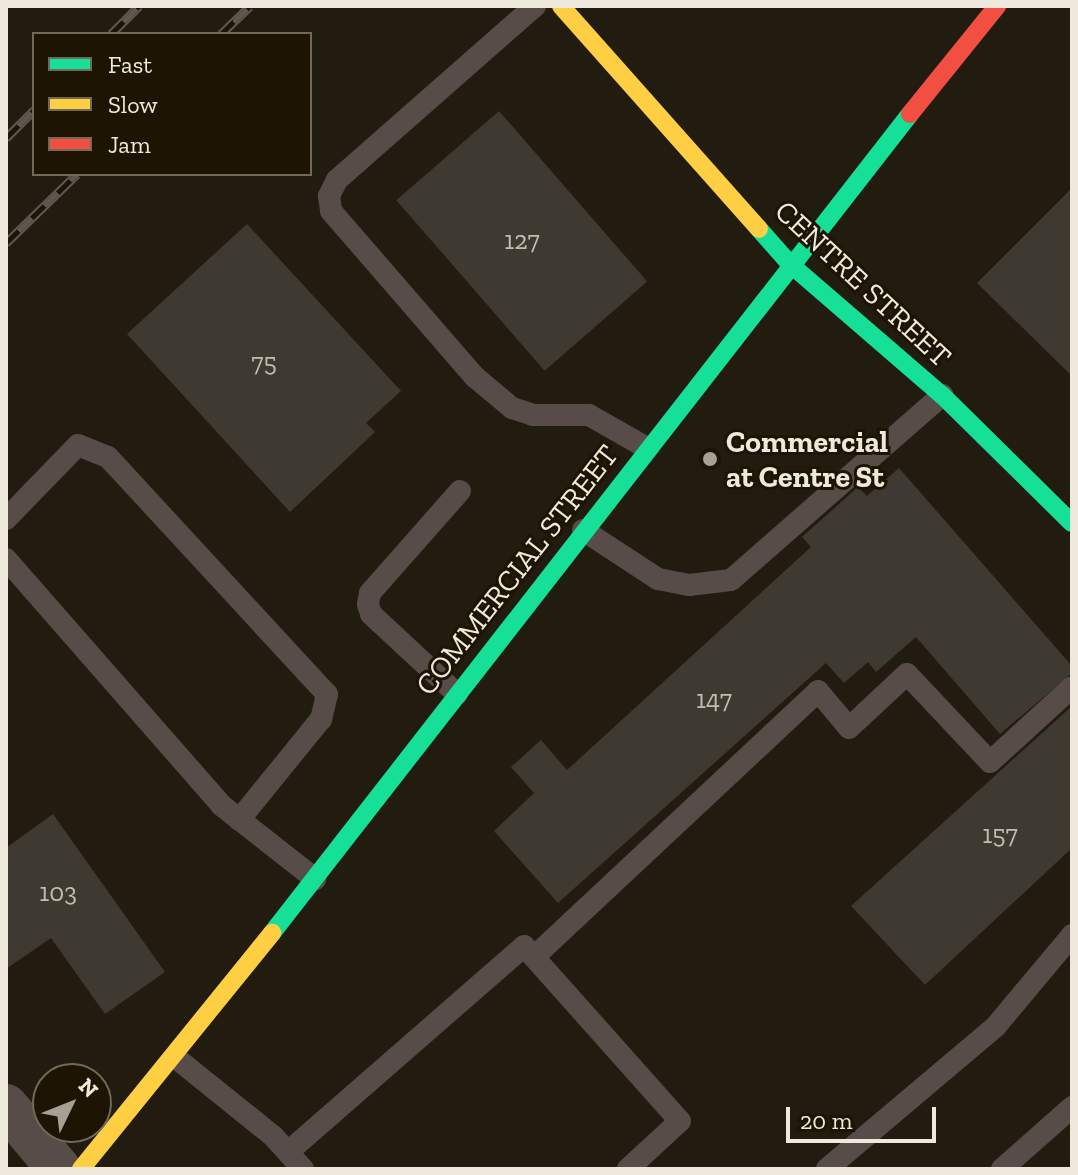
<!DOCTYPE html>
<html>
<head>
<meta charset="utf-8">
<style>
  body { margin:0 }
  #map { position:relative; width:1078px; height:1175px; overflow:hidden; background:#211b10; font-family:"Zilla Slab",serif }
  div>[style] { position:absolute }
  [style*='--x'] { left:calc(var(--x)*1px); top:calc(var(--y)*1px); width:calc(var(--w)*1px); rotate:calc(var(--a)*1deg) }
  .building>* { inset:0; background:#3f3a31; transform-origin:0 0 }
  .lane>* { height:22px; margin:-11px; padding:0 11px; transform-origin:11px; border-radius:11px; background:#584c49 }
  .street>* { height:44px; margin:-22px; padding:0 22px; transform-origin:22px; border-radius:22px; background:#584c49 }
  .fast>* { height:18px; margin:-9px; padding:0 9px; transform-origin:9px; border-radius:9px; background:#16e098 }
  .slow>* { height:18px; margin:-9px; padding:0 9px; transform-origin:9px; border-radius:9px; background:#ffcf43 }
  .jam>* { height:18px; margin:-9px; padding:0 9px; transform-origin:9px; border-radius:9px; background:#f24e42 }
  .rail>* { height:9px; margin-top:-4.5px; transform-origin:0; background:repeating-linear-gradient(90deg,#1d1403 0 18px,#605751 0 36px); box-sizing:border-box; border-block:2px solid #605751 }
  .dots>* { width:22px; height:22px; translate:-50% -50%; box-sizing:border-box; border:4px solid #1d1403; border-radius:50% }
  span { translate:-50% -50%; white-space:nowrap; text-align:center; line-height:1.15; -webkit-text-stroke:6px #1d1403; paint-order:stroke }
  .number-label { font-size:26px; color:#c3bcb1 }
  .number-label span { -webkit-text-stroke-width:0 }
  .street-label { font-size:30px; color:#efe8dc }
  .poi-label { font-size:30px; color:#efe8dc; font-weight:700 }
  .left { translate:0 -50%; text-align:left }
  .frame { position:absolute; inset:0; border:8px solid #efe8dc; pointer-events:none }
  .legend { position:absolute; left:32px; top:32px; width:280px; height:144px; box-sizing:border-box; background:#1d1403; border:2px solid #71695a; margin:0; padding:10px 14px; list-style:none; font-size:24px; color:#efe8dc }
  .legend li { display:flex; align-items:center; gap:16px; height:40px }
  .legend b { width:40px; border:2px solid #71695a }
  .north { position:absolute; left:32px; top:1063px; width:80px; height:80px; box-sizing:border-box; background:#1d1403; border:2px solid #71695a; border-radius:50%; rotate:47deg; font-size:22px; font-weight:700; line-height:32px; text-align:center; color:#efe8dc }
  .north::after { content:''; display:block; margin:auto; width:28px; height:36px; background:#a7a095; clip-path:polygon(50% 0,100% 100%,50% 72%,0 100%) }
  .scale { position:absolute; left:786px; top:1107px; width:150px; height:36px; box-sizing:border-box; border:4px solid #efe8dc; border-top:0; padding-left:10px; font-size:24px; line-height:28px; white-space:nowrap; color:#efe8dc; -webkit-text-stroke:6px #1d1403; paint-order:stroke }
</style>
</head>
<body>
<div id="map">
  <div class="building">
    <div style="left:499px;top:111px;width:226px;height:136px;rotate:49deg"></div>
    <div style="clip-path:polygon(1072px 188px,1072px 376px,977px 283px)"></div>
    <div style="clip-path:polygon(247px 224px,401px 391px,366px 423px,375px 432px,290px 512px,127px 334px)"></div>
    <div style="clip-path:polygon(899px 468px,1072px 666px,1072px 673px,1000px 734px,916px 637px,876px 672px,868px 662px,844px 683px,826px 663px,558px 903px,494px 831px,534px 793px,511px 767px,541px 740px,567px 770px,811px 547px,802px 537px,858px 487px,867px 496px)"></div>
    <div style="clip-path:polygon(1072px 706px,1072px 848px,925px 985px,851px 906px)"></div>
    <div style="clip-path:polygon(53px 814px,165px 972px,105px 1014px,51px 938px,6px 969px,6px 848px)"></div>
  </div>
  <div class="lane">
    <div style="--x:535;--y:6;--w:264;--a:138.7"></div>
    <div style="--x:337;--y:180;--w:18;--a:117"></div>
    <div style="--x:329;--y:196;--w:15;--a:82"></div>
    <div style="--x:331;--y:211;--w:220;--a:49.1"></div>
    <div style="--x:475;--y:377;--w:48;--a:40"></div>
    <div style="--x:512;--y:408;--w:22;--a:18"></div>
    <div style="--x:533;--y:415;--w:56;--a:0"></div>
    <div style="--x:589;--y:415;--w:67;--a:29.6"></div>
    <div style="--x:6;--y:519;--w:103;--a:-45.8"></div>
    <div style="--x:78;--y:445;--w:32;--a:22"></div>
    <div style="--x:108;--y:457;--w:323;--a:47.3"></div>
    <div style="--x:327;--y:694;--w:26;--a:103"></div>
    <div style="--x:321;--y:719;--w:130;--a:129.1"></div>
    <div style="--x:583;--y:530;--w:90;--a:33.2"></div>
    <div style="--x:658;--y:579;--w:32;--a:11"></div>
    <div style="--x:689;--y:585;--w:42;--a:-6.8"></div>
    <div style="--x:731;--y:580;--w:281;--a:-41.2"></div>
    <div style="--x:6;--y:559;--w:327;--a:48.8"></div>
    <div style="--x:221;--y:805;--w:120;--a:38.2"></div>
    <div style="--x:457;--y:694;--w:117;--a:-137.1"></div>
    <div style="--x:371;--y:614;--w:10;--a:-107"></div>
    <div style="--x:368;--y:604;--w:11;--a:-80"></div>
    <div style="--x:370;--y:593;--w:136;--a:-48.6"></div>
    <div style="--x:534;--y:957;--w:389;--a:-43.1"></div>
    <div style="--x:818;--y:691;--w:48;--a:50"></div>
    <div style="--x:849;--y:728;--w:79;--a:-43"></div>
    <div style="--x:907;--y:674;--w:121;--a:46.7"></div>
    <div style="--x:990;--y:762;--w:111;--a:-42.4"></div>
    <div style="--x:176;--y:1058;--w:124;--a:38.8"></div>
    <div style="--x:273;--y:1136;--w:45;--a:47.7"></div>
    <div style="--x:288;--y:1152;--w:313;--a:-41.1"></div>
    <div style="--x:524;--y:946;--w:234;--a:48.3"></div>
    <div style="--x:680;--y:1121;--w:71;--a:137.3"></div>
    <div style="--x:827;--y:1169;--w:221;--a:-40.2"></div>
    <div style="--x:996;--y:1026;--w:119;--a:-50.1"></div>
    <div style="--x:1002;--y:1169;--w:94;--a:-41.5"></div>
  </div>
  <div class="street">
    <div style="--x:6;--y:1106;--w:82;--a:49.9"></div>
  </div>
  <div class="fast">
    <div style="--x:759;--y:229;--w:47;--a:48.5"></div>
    <div style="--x:790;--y:264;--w:201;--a:40.8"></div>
    <div style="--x:942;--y:395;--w:182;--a:44.6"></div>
    <div style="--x:272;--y:933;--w:1038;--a:-52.08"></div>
  </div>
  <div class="slow">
    <div style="--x:561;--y:6;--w:298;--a:48.4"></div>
    <div style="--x:81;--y:1169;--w:304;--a:-51"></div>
  </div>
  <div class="jam">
    <div style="--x:910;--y:114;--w:139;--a:-51.1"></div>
  </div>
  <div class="rail">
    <div style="--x:111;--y:34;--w:40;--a:-45"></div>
    <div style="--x:221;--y:34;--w:40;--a:-44"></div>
    <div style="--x:6;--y:138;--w:40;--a:-45"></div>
    <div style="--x:6;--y:243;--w:99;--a:-44.2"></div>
  </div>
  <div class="dots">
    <div style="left:710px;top:459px;background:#a7a095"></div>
  </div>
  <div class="number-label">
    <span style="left:522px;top:241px">127</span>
    <span style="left:264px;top:363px">75</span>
    <span style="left:714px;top:700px">147</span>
    <span style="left:1000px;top:835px">157</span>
    <span style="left:58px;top:893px">103</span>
  </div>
  <div class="street-label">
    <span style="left:863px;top:284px;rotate:43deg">CENTRE STREET</span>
    <span style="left:517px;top:570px;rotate:-52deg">COMMERCIAL STREET</span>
  </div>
  <div class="poi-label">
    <span class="left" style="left:726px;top:459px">Commercial<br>at Centre St</span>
  </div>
  <div class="frame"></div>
  <ul class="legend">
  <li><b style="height:10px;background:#16e098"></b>Fast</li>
  <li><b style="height:10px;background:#ffcf43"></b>Slow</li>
  <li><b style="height:10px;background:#f24e42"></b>Jam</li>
  </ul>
  <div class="north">N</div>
  <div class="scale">20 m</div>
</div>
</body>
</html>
